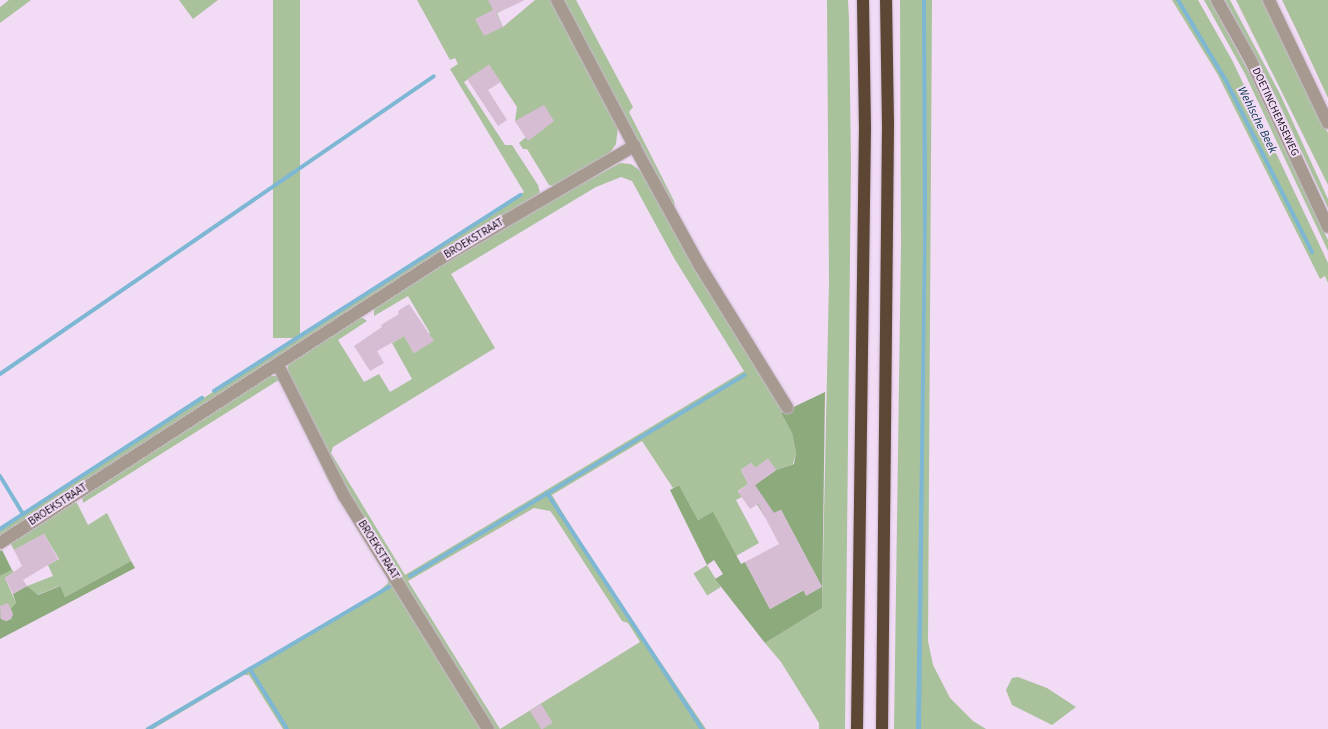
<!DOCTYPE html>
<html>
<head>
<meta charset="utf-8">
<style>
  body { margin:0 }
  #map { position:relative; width:1328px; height:729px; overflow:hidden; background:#f1dbf5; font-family:"Source Sans 3",sans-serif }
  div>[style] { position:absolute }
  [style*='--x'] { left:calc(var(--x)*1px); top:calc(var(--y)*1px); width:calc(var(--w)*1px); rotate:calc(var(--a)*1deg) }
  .green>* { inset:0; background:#a9c29c; transform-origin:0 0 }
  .forest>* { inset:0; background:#8caa7b }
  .water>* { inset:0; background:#7db7d4 }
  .stream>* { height:4px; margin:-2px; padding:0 2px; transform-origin:2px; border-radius:2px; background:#7db7d4 }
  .building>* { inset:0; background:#d7bdd4; transform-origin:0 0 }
  .roads { filter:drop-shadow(0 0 1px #cab7ce) drop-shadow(0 0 1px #cab7ce) }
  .minor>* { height:12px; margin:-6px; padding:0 6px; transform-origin:6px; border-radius:6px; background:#a59990 }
  .tertiary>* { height:12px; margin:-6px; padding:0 6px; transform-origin:6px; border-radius:6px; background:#a59990 }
  .motorway>* { height:12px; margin:-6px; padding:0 6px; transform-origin:6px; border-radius:6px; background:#5e4634 }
  span { translate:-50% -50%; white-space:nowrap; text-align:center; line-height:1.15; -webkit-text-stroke:4px #f1dbf5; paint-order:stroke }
  .street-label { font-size:11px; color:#18111a }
  .water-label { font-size:12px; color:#00354a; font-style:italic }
</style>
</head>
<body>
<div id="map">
  <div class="green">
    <div style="clip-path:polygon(9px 0,31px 0,0 23px,0 7px)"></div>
    <div style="clip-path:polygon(179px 0,218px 0,193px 19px)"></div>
    <div style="left:273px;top:0;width:27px;height:338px"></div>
    <div style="clip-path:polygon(417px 0,524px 0,497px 13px,503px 27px,535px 0,551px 0,618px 127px,616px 144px,610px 153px,554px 186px,549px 185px,527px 149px,523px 149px,519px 143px,526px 137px,515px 121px,517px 107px,489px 65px,464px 82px,505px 145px,512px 145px,538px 185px,540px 193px,403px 277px,0 537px,0 529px,524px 192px,450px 69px,458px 64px,455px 58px,450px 60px)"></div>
    <div style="clip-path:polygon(562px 0,576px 0,594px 34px,633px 107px,629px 112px,674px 201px,675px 208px)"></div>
    <div style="clip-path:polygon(827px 0,848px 0,849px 19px,851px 162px,845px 729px,819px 729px,819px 723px,781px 662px,765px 643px,822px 608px,829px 282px)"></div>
    <div style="clip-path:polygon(900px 0,932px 0,928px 641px,933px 665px,950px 698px,973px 721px,986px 729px,894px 729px,901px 245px)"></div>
    <div style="clip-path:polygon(1172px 0,1198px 0,1232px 60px,1328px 263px,1328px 283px,1325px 276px,1320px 279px,1218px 75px)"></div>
    <div style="clip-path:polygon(1204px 0,1210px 0,1250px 74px,1328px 240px,1328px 251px,1245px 74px)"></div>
    <div style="clip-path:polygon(1225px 0,1230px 0,1280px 94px,1328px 199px,1328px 208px,1278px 101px)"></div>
    <div style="clip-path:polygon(1236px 0,1266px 0,1328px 133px,1328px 185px)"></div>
    <div style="clip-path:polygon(1282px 0,1328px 0,1328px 98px,1296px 29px)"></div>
    <div style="clip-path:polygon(evenodd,620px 163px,631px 164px,645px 174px,729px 324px,785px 411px,781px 413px,792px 433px,796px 453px,793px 464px,776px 470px,768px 459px,755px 468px,751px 463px,741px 470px,748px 484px,738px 491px,742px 497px,736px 500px,759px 543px,736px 556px,713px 513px,698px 520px,679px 485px,673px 488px,642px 441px,552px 495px,590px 558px,706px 729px,492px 729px,340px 482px,287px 372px,288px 365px,291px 361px,360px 316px,367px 321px,338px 340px,364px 382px,379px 374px,390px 392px,412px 379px,392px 343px,404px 336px,414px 353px,423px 347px,419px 340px,430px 333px,408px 296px,374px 316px,374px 307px,474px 242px,620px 163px,621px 177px,632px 181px,674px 258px,744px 371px,405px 575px,331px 453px,333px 447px,495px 348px,451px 274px,596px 187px,621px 177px,620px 163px,534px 508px,550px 511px,554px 516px,622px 621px,628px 623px,640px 642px,500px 729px,408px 581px,534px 508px)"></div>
    <div style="clip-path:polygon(268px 376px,278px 376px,485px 729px,283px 729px,249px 675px,244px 675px,153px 729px,145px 729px,377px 593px,388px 583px,388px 578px,328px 480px,282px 383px,277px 381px,83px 503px,82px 495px)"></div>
    <div style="clip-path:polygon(72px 502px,77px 503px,88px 525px,107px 513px,131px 561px,65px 597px,59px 586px,37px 595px,27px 586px,53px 576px,48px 565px,59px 559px,44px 534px,14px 550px,10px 542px)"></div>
    <div style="left:707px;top:565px;width:26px;height:16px;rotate:58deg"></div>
    <div style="clip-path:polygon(12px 570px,14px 572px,5px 578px,16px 603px,11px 619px,6px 621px,0 618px,0 576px)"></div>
    <div style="clip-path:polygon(1018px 677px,1047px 688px,1076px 707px,1052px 725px,1012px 705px,1006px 690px,1012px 678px)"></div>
  </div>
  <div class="forest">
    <div style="clip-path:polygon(825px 392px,822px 608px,765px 643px,715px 579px,723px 574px,714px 560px,707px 565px,670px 490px,679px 485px,698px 520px,713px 512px,741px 564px,745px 562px,770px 609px,804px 590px,822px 587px,781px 510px,765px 517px,757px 504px,755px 485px,776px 470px,794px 464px,796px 453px,792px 433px,781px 413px)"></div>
    <div style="clip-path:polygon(2px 550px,12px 570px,0 576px,0 551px)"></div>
    <div style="clip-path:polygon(131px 561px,135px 568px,0 639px,0 618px,6px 621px,11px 619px,13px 614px,11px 609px,16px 603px,13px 594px,27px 586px,38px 595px,60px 586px,65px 597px)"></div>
  </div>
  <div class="water">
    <div style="clip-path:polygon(922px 0,926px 0,927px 196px,921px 729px,916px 729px,923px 247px)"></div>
  </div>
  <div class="stream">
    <div style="--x:1178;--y:0;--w:92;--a:59.3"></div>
    <div style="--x:1225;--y:79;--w:194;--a:63.3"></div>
    <div style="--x:0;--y:374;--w:526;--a:-34.47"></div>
    <div style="--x:214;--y:391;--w:364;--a:-32.6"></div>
    <div style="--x:0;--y:476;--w:44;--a:58.8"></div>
    <div style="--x:547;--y:493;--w:282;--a:56.7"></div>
    <div style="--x:0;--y:529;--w:241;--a:-33"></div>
    <div style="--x:410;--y:576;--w:390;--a:-31"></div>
    <div style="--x:250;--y:669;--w:70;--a:58.3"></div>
    <div style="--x:148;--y:729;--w:280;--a:-30.5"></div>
  </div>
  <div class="building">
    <div style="clip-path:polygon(488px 0,525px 0,496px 13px,503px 27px,484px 36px,475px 19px,493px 10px)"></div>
    <div style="clip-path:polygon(489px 65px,501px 82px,488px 90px,507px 120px,498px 126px,467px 79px)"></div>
    <div style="clip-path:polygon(544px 105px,554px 121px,528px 141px,515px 121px)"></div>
    <div style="clip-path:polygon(409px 304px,434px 341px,414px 353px,404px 336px,377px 351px,384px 363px,370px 371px,354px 346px,382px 327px,381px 325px,399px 314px,398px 311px)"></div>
    <div style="clip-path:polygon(768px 459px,776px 470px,755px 485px,774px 513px,781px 510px,822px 587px,806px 596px,803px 590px,770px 609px,745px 562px,779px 544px,758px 504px,750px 509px,738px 492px,748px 484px,741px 470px,751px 463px,755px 468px)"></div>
    <div style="clip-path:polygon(44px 534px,58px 559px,23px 580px,27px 586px,13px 594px,5px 578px,22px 566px,14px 550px)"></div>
    <div style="clip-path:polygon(8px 603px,13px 614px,11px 619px,6px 621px,1px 619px,0 606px)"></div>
    <div style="left:541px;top:704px;width:22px;height:13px;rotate:58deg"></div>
  </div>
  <div class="roads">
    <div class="minor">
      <div style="--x:1269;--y:0;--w:136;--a:64.4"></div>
      <div style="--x:634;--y:146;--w:137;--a:61.2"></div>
      <div style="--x:700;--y:266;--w:166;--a:58.3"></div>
      <div style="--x:278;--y:365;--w:147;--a:63.3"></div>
      <div style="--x:344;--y:496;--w:274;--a:58.3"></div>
      <div style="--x:0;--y:543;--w:524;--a:-32.84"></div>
      <div style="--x:440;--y:259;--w:225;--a:-30.2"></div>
      <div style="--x:634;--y:146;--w:165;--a:-117.8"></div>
    </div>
    <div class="tertiary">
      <div style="--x:1217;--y:0;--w:70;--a:60.9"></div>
      <div style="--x:1251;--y:61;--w:183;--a:65.1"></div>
    </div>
    <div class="motorway">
      <div style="--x:857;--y:729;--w:600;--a:-89.24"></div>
      <div style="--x:865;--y:129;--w:129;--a:-90.9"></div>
      <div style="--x:882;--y:729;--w:604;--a:-89.43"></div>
      <div style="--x:888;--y:125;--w:125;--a:-90.9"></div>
    </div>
  </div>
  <div class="street-label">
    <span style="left:1275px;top:112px;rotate:65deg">DOETINCHEMSEWEG</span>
    <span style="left:474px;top:239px;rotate:-31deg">BROEKSTRAAT</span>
    <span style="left:58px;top:505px;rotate:-33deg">BROEKSTRAAT</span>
    <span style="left:378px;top:550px;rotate:58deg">BROEKSTRAAT</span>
  </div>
  <div class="water-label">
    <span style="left:1257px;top:120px;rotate:63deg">Wehlsche Beek</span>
  </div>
</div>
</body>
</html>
